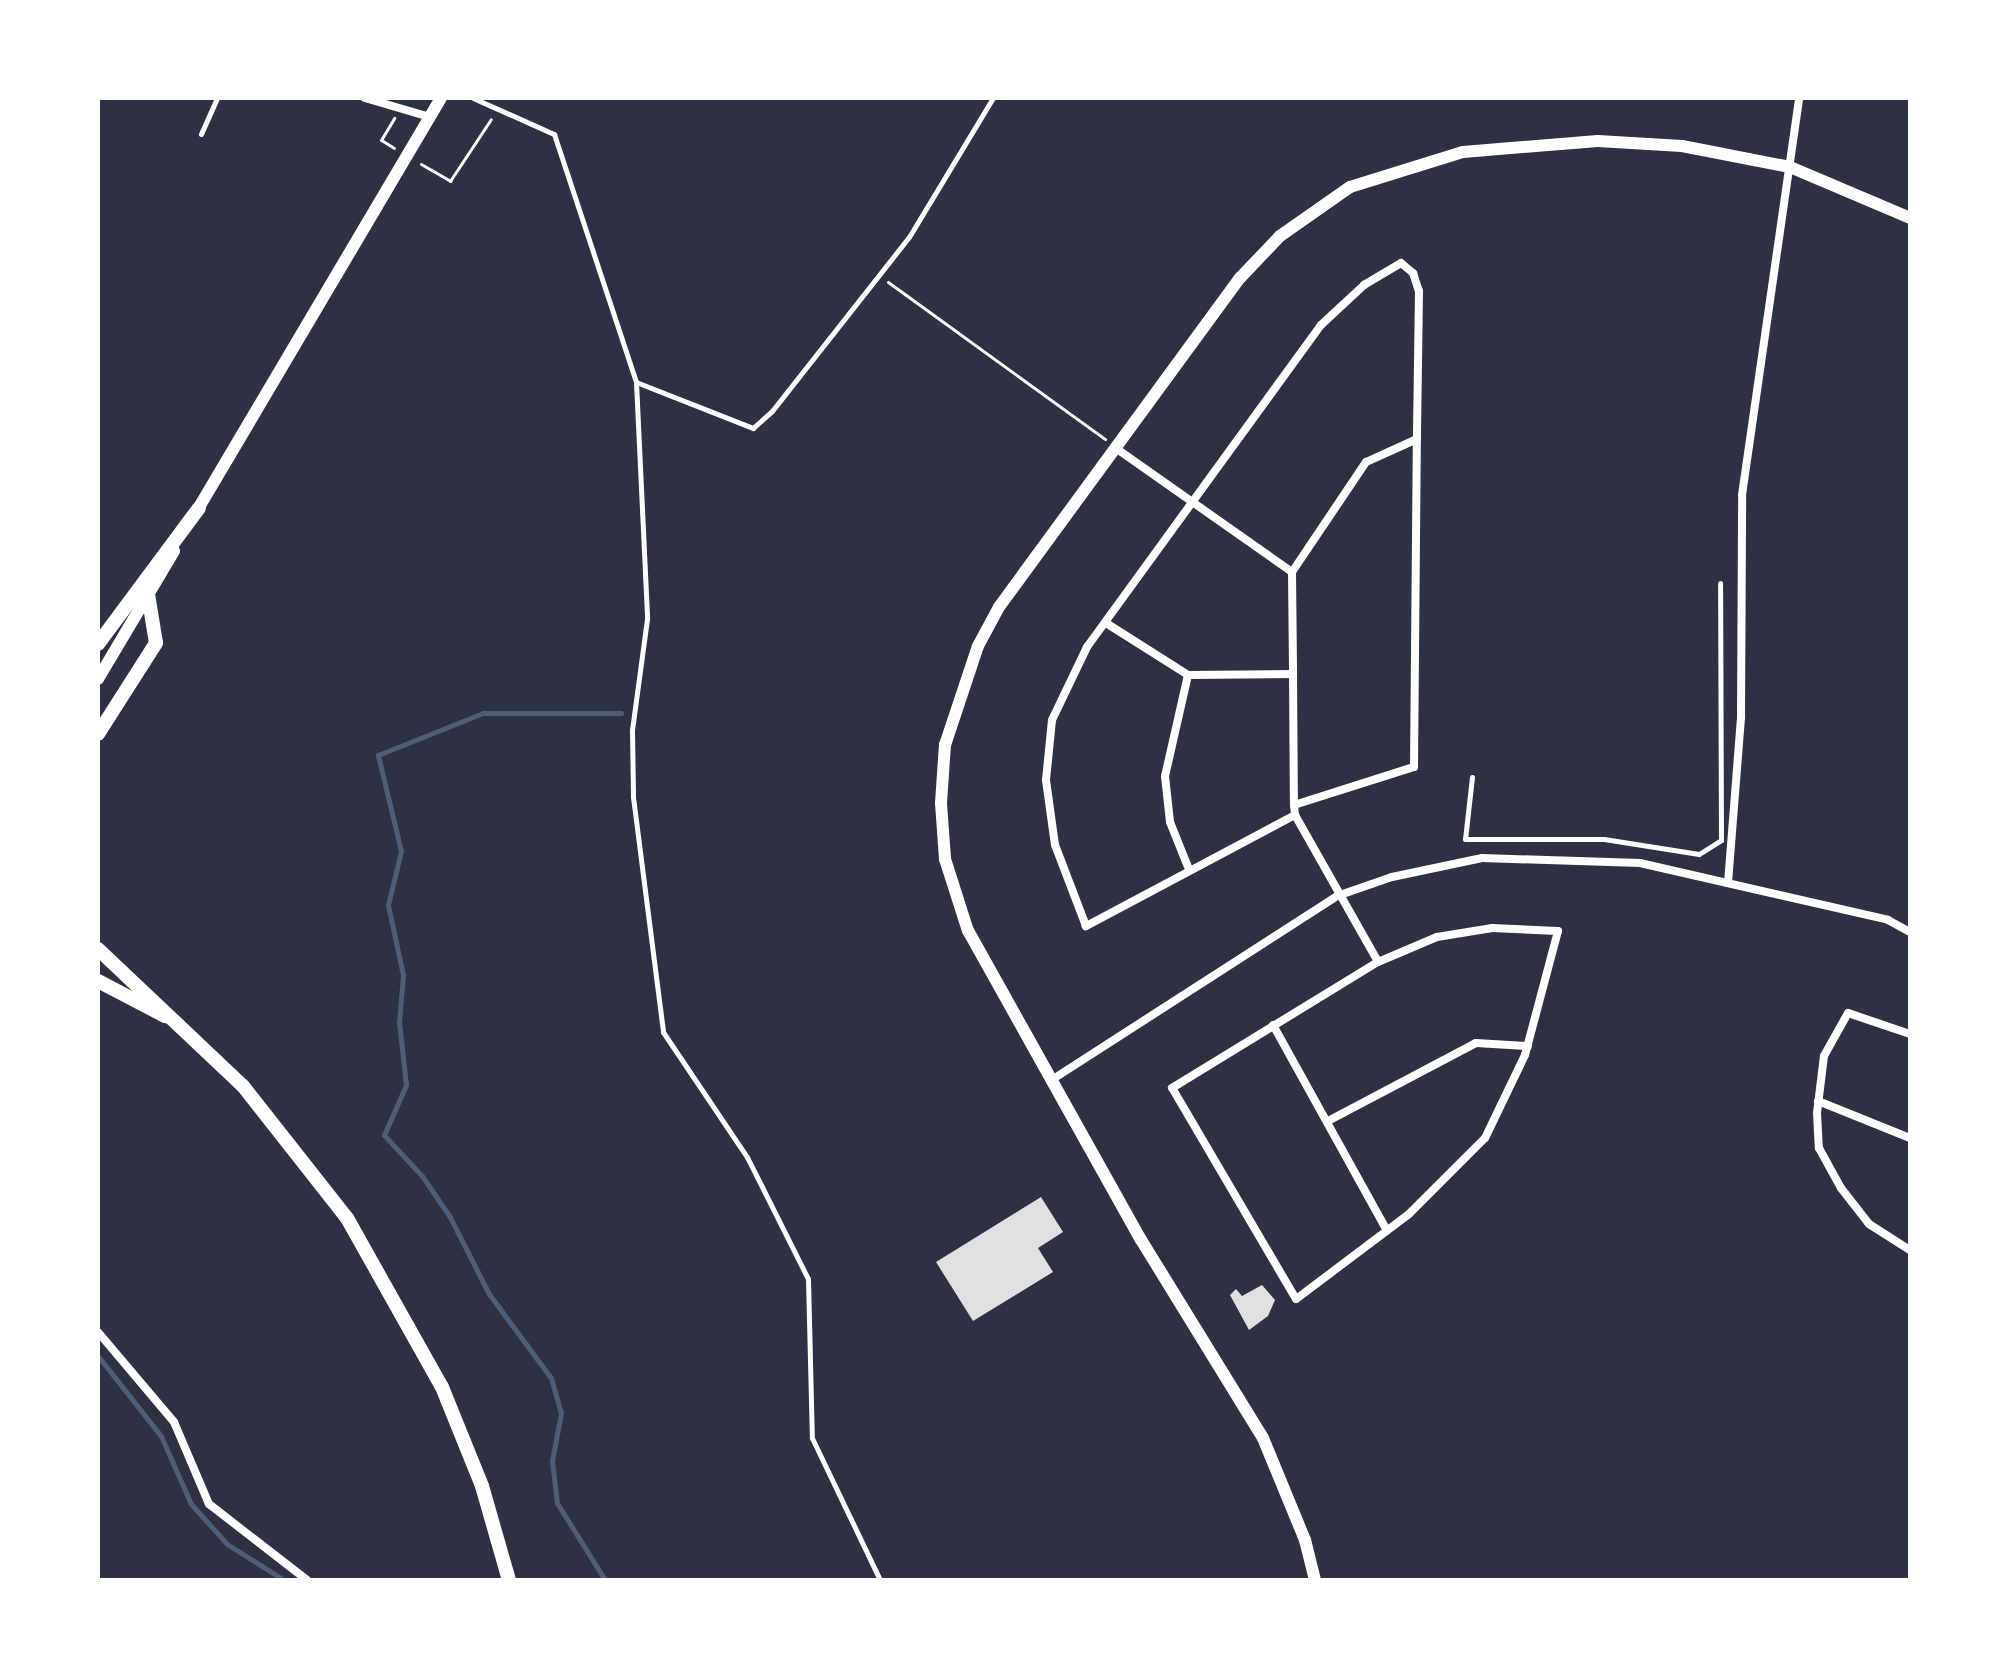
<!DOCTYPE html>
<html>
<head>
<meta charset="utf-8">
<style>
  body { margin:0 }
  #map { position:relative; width:2008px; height:1678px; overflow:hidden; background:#2d3142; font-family:"Space Grotesk",sans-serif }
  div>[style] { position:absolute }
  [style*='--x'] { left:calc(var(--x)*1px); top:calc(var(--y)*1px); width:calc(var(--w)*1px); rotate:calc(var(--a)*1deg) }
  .stream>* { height:5px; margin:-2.5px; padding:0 2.5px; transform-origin:2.5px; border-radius:2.5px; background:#4f5d75 }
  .building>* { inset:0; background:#e0e0e3 }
  .path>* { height:3px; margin:-1.5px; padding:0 1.5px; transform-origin:1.5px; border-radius:1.5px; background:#fff }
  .service>* { height:5px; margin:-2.5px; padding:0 2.5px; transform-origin:2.5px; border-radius:2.5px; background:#fff }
  .minor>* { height:8px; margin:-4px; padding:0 4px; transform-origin:4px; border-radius:4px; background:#fff }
  .tertiary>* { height:12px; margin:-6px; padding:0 6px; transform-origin:6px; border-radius:6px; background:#fff }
  .secondary>* { height:14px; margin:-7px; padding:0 7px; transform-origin:7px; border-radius:7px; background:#fff }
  span { translate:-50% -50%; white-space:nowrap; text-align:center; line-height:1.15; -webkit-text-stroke:6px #fff; paint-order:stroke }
  .frame { position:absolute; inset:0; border:100px solid #fff; pointer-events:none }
</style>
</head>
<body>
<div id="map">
  <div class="stream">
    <div style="--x:98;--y:1356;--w:102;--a:51.8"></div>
    <div style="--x:161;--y:1436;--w:74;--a:66.2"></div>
    <div style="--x:191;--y:1504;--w:54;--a:48"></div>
    <div style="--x:227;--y:1544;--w:67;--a:32.3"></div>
    <div style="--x:605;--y:1580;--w:91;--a:-121.9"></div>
    <div style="--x:557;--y:1503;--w:42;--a:-96.8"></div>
    <div style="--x:552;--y:1461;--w:49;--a:-79.4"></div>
    <div style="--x:561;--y:1413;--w:36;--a:-106"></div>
    <div style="--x:551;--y:1378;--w:104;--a:-126.4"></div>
    <div style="--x:489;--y:1294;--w:86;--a:-116.9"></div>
    <div style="--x:450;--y:1217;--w:50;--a:-124.3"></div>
    <div style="--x:422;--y:1176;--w:56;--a:-132.8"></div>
    <div style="--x:384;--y:1135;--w:55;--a:-66.3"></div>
    <div style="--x:406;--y:1085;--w:63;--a:-96.3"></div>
    <div style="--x:399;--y:1022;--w:47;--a:-85.1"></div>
    <div style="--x:403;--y:975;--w:72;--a:-102.1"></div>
    <div style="--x:388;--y:905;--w:56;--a:-76.5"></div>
    <div style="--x:401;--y:851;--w:99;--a:-103.5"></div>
    <div style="--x:378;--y:755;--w:113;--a:-21.8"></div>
    <div style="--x:483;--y:713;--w:138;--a:0"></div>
  </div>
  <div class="building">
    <div style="clip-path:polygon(1041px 1197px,1063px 1232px,1038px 1248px,1053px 1272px,973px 1321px,936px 1262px)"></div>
    <div style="clip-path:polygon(1262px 1285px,1275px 1300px,1268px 1316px,1249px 1330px,1230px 1295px,1236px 1289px,1242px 1296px)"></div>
  </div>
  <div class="path">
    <div style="--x:394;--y:148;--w:15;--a:-148"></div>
    <div style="--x:381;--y:140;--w:26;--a:-59"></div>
    <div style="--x:421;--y:164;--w:34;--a:30"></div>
    <div style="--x:450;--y:181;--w:74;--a:-56.5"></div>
    <div style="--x:888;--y:282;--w:268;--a:35.9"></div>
  </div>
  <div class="service">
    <div style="--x:473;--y:98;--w:89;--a:24"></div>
    <div style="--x:554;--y:134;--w:261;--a:71.7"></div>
    <div style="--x:636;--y:382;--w:237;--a:87.3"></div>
    <div style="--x:647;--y:619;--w:112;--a:97.7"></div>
    <div style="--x:632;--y:730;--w:67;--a:89.1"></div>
    <div style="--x:633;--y:797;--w:237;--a:82.7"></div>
    <div style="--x:663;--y:1032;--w:151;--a:56.1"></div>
    <div style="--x:747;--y:1157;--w:136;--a:63.4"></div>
    <div style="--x:808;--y:1279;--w:159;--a:88.6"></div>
    <div style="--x:812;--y:1438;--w:157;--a:64.4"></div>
    <div style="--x:201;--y:134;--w:39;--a:-66"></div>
    <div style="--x:636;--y:382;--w:126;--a:21.5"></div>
    <div style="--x:753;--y:428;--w:25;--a:-42"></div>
    <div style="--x:772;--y:411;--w:221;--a:-51.8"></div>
    <div style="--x:909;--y:237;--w:162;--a:-58.9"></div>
    <div style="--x:1472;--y:777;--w:62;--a:96.4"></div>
    <div style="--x:1465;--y:839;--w:139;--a:0"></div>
    <div style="--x:1604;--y:839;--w:96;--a:9"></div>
    <div style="--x:1699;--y:854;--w:26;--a:-32"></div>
    <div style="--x:1721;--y:840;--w:257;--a:-90.2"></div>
  </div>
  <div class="minor">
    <div style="--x:365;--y:98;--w:68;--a:16.3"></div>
    <div style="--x:1117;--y:449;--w:214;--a:35.1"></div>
    <div style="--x:1106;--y:623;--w:97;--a:32.4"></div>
    <div style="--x:1188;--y:675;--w:105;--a:-0.5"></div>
    <div style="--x:1188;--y:675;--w:104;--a:102.8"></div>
    <div style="--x:1165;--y:776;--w:46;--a:83.8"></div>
    <div style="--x:1170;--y:822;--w:48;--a:68.2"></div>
    <div style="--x:1294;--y:805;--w:126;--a:-17.6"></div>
    <div style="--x:1414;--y:767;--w:328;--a:-89.5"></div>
    <div style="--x:1417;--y:439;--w:56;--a:155.7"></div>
    <div style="--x:1366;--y:462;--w:133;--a:123.9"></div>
    <div style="--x:1292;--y:572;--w:102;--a:89.4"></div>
    <div style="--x:1293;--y:674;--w:131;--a:89.6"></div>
    <div style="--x:1294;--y:805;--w:10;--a:84"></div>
    <div style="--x:1295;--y:815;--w:169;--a:60.5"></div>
    <div style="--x:1378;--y:962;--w:64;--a:-23"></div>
    <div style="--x:1437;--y:937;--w:56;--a:-9.3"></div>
    <div style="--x:1492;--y:928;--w:66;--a:2.6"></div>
    <div style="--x:1558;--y:931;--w:128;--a:104.9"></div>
    <div style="--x:1525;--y:1055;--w:92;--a:115.7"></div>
    <div style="--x:1485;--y:1138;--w:107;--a:135"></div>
    <div style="--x:1409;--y:1214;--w:141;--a:143"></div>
    <div style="--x:1296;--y:1299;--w:245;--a:-120.4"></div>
    <div style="--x:1172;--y:1088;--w:241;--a:-31.5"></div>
    <div style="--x:1295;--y:815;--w:237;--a:152"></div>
    <div style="--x:1086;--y:926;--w:87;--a:-110.9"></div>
    <div style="--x:1055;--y:845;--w:66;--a:-97.9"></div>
    <div style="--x:1046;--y:780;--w:60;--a:-84.3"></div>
    <div style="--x:1052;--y:720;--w:81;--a:-64.4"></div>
    <div style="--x:1087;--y:647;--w:398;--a:-54"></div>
    <div style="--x:1321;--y:325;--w:59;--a:-42.9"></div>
    <div style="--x:1364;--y:285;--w:43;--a:-30.7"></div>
    <div style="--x:1401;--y:263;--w:16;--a:40"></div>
    <div style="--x:1413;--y:273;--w:19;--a:72"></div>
    <div style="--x:1419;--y:291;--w:148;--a:90.8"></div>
    <div style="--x:1728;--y:883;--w:167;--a:-85.5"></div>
    <div style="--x:1741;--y:717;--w:222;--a:-89.7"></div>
    <div style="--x:1742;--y:495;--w:401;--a:-81.8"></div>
    <div style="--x:1273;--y:1025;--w:235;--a:61"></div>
    <div style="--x:1910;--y:1034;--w:65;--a:-161.3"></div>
    <div style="--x:1848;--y:1013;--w:49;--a:119.2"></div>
    <div style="--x:1824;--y:1056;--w:57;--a:97"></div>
    <div style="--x:1817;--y:1113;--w:35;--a:87"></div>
    <div style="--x:1819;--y:1148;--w:46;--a:61.2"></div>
    <div style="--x:1841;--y:1188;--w:46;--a:52.1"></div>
    <div style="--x:1869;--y:1224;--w:49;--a:32.4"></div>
    <div style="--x:1050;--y:1081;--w:341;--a:-32.8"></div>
    <div style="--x:1337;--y:896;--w:58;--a:-19.1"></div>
    <div style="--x:1392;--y:877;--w:92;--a:-11.9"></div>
    <div style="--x:1482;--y:858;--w:158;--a:1.8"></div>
    <div style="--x:1640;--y:863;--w:254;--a:12.9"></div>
    <div style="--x:1888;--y:920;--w:25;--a:29"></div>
    <div style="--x:1818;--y:1101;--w:99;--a:21.9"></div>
    <div style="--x:1328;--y:1121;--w:167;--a:-27.8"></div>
    <div style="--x:1476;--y:1043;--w:52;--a:3.3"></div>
    <div style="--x:98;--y:1332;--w:118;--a:49.8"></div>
    <div style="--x:174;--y:1422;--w:89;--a:66.9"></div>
    <div style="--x:209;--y:1504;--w:124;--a:37.8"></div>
  </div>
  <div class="tertiary">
    <div style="--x:195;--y:514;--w:483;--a:-59.4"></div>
    <div style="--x:98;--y:679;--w:149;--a:-59.3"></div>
    <div style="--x:1315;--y:1580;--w:41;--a:-104"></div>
    <div style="--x:1305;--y:1540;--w:110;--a:-112.4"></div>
    <div style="--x:1263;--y:1438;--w:233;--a:-121.6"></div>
    <div style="--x:1141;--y:1240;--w:354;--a:-119.2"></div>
    <div style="--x:968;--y:931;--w:76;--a:-107.7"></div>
    <div style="--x:945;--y:859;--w:56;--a:-94.1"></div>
    <div style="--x:941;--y:803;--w:58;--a:-86.1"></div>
    <div style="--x:945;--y:745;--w:104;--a:-71.6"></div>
    <div style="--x:978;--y:646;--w:44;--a:-61.7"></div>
    <div style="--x:999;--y:607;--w:408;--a:-53.8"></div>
    <div style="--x:1240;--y:278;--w:58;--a:-46.4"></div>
    <div style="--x:1280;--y:236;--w:85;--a:-35"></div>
    <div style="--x:1350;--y:187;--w:118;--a:-17.2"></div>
    <div style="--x:1463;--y:152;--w:135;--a:-4.7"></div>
    <div style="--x:1598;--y:141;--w:84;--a:3.4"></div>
    <div style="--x:1682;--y:146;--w:110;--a:11"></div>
    <div style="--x:1790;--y:167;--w:130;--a:23"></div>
  </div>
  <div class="secondary">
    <div style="--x:98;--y:644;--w:169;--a:-53.4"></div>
    <div style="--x:98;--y:734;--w:108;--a:-57.5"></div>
    <div style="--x:156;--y:643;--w:50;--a:-99.3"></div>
    <div style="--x:98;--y:949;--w:199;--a:43.4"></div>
    <div style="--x:243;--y:1086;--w:168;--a:51.8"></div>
    <div style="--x:347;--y:1218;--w:194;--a:60.7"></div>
    <div style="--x:442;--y:1387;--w:107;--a:68"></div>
    <div style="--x:482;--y:1486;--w:98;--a:74"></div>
    <div style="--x:98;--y:981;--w:76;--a:27.6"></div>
  </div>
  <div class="frame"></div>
</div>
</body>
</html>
